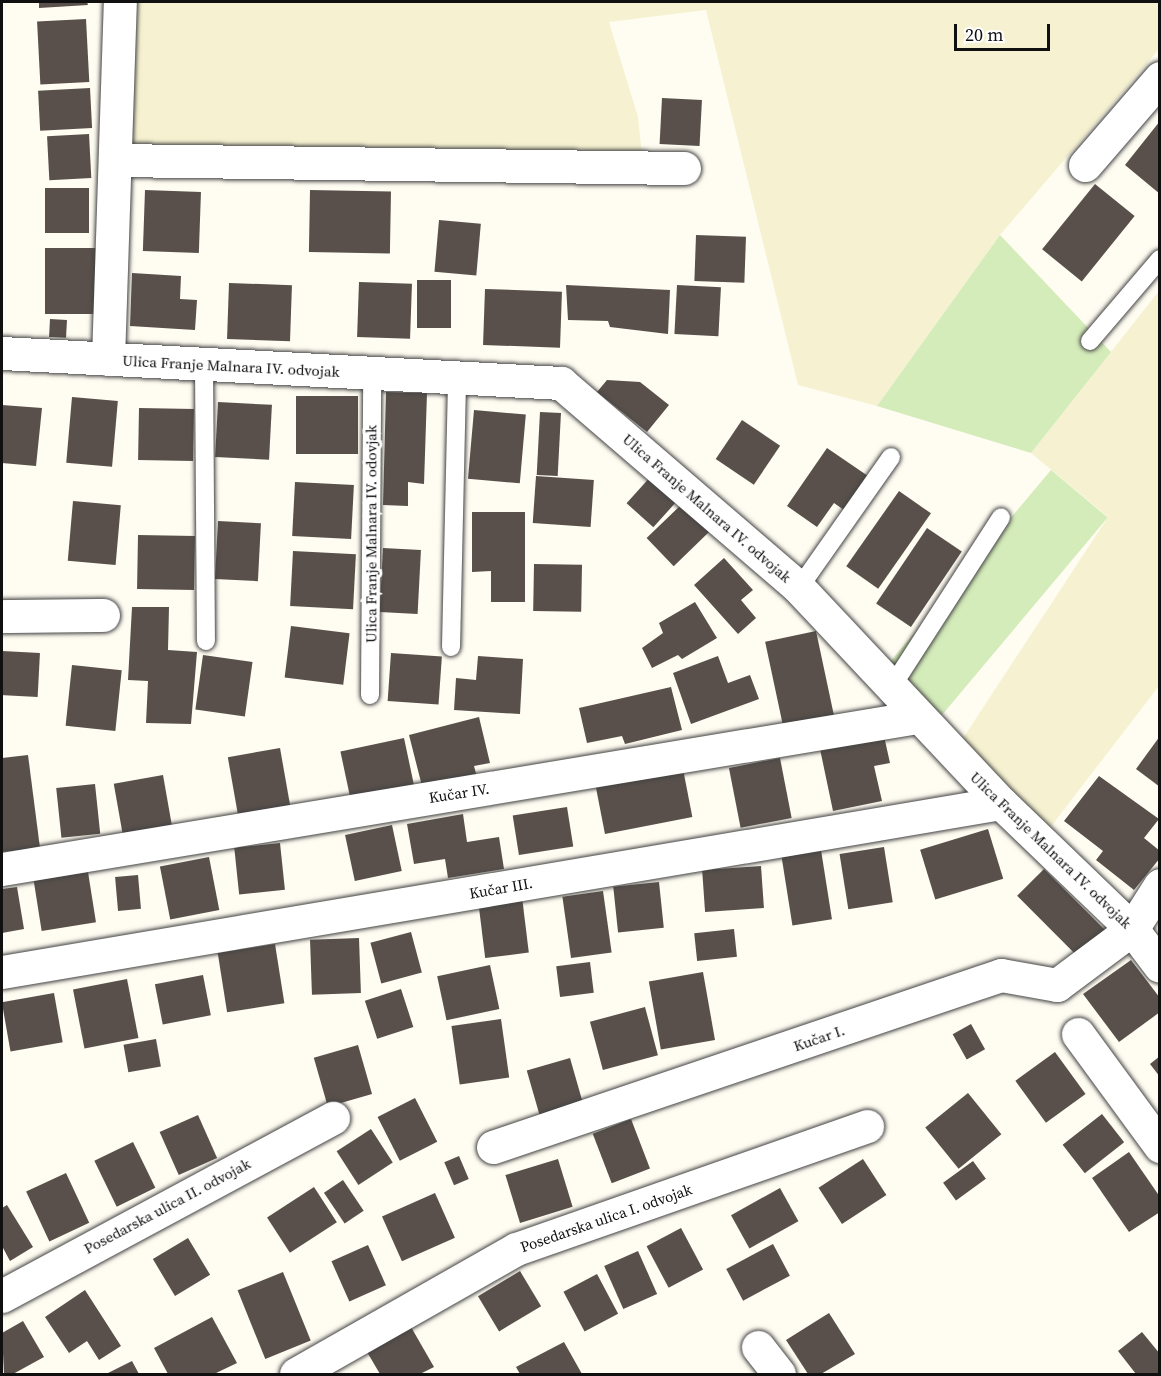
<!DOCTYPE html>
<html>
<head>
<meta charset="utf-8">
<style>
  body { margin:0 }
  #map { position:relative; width:1161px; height:1376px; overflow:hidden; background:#fffcf2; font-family:"Source Serif 4",serif }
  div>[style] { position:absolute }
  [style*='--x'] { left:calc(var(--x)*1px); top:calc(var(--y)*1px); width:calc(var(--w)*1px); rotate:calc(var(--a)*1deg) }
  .farmland>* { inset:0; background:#f6f2d1 }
  .green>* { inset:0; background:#d4ebba; transform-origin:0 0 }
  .building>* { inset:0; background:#59504b; transform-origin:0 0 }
  .roads { filter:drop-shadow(0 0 2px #434343) drop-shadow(0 0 2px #434343) }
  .lane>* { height:18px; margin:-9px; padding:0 9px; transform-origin:9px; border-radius:9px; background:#fff }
  .street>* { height:33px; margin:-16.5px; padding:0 16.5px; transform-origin:16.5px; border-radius:16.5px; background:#fff }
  span { translate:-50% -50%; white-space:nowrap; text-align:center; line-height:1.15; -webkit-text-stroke:6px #fff; paint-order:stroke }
  .street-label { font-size:15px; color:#101010 }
  .frame { position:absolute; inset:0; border:3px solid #101010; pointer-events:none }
  .scale { position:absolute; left:954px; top:24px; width:96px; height:27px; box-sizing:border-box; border:3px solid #101010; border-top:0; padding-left:8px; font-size:18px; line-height:21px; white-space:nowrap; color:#101010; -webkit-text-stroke:4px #fff; paint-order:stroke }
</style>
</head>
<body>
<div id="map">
  <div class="farmland">
    <div style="clip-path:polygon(127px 2px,1159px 2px,1160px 48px,1000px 235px,877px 406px,798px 385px,706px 10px,609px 22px,638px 117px,643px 165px,130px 145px)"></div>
    <div style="clip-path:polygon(1159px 291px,1159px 686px,1046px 833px,956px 749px,1108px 517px,1031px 453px)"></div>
  </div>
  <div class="green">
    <div style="clip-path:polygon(1000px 235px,1111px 352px,1031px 453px,877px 406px)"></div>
    <div style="left:1051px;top:470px;width:74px;height:267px;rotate:40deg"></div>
  </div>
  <div class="building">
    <div style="clip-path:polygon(39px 2px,87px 2px,88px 5px,39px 8px)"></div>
    <div style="left:86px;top:19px;width:63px;height:49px;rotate:87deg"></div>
    <div style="left:90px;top:88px;width:40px;height:52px;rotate:87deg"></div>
    <div style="left:662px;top:98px;width:40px;height:46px;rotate:3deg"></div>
    <div style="clip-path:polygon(1160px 121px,1160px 194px,1125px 165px)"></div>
    <div style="left:89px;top:134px;width:44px;height:42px;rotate:87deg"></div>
    <div style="left:1095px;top:184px;width:51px;height:84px;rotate:39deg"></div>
    <div style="left:45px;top:188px;width:44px;height:45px"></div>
    <div style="left:145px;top:190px;width:56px;height:61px;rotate:2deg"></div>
    <div style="left:310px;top:190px;width:81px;height:62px;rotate:1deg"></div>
    <div style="left:439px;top:220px;width:42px;height:52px;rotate:5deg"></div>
    <div style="left:696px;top:235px;width:50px;height:46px;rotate:2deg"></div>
    <div style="left:45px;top:248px;width:51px;height:66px"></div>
    <div style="clip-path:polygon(132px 273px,181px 276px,180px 299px,197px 300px,195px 330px,130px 326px)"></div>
    <div style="left:417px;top:280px;width:34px;height:48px"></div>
    <div style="left:359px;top:282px;width:53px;height:55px;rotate:2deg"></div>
    <div style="left:229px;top:283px;width:63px;height:56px;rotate:2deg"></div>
    <div style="clip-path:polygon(566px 285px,670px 290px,668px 334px,610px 327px,608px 321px,568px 320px)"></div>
    <div style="left:677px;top:285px;width:44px;height:49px;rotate:3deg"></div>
    <div style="left:485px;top:289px;width:77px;height:56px;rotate:2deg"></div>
    <div style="left:50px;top:319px;width:17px;height:18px;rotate:3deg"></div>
    <div style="clip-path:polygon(607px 380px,640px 382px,669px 405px,647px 432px,597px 392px)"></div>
    <div style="clip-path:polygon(386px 392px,427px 393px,424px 484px,408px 482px,408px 506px,383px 505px)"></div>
    <div style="left:296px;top:396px;width:62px;height:58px"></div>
    <div style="left:72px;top:397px;width:46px;height:66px;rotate:5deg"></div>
    <div style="left:218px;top:402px;width:54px;height:55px;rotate:3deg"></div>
    <div style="clip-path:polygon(2px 405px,42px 408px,36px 466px,2px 463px)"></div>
    <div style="left:139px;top:408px;width:55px;height:52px;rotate:1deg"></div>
    <div style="left:474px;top:410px;width:52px;height:69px;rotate:5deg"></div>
    <div style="left:540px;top:412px;width:21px;height:63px;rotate:3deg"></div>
    <div style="left:742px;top:420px;width:46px;height:47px;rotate:34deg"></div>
    <div style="clip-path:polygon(827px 448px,868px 476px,844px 510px,834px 503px,817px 527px,787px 506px)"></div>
    <div style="left:652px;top:475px;width:36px;height:38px;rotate:42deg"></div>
    <div style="left:536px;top:476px;width:58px;height:47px;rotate:4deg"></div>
    <div style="left:295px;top:482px;width:59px;height:54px;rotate:3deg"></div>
    <div style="left:899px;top:491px;width:39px;height:92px;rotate:35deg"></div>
    <div style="left:73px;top:501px;width:48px;height:60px;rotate:5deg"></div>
    <div style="left:684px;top:502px;width:39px;height:52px;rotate:46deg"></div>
    <div style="clip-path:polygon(472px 512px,525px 512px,525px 602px,491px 602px,491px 571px,472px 572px)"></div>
    <div style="left:218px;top:521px;width:43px;height:58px;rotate:3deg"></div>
    <div style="left:927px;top:528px;width:42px;height:91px;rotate:34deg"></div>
    <div style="left:138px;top:535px;width:57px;height:54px;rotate:1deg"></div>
    <div style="left:383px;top:548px;width:38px;height:64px;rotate:3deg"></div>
    <div style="left:293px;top:551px;width:63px;height:55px;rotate:3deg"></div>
    <div style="clip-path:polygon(724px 558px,753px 590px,741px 600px,756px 618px,738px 634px,694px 585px)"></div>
    <div style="left:534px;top:564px;width:48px;height:47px;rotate:1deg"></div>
    <div style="clip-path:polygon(695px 602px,717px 638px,682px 659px,678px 655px,652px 668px,642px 648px,663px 633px,659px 623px)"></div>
    <div style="clip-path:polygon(132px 607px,169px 607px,168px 650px,197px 652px,191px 724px,146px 723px,148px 681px,128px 680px)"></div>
    <div style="left:291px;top:626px;width:59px;height:52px;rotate:7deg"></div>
    <div style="left:816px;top:631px;width:90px;height:52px;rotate:78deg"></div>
    <div style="left:2px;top:651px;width:38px;height:44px;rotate:3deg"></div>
    <div style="left:391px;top:653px;width:51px;height:48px;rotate:4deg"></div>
    <div style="left:203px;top:655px;width:50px;height:55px;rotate:8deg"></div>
    <div style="clip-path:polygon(478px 656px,523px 659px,520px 714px,454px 710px,456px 678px,476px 680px)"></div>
    <div style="clip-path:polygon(718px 656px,728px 683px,750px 675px,759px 699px,691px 724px,673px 673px)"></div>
    <div style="left:72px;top:665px;width:50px;height:61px;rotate:6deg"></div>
    <div style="clip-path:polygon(671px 687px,682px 730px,625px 744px,622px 736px,587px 743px,579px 708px)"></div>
    <div style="clip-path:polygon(479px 717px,490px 763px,474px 766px,477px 777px,423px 790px,409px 735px)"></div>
    <div style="clip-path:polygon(884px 736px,890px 763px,874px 766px,882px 801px,833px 811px,820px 749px)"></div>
    <div style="clip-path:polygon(1160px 736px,1160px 787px,1136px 769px)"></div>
    <div style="left:404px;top:738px;width:49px;height:65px;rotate:78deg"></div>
    <div style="left:280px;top:748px;width:60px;height:53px;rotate:80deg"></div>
    <div style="clip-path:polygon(28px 755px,40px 848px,2px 852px,2px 758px)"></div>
    <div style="left:780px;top:758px;width:61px;height:52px;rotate:79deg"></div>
    <div style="left:683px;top:769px;width:49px;height:89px;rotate:79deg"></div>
    <div style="left:163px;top:775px;width:55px;height:50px;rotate:80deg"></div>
    <div style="clip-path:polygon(1099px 776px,1159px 819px,1144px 838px,1160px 851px,1160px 858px,1134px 890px,1096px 860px,1103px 851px,1064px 821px)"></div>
    <div style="left:95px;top:784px;width:50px;height:39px;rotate:84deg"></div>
    <div style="left:567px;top:807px;width:40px;height:55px;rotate:81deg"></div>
    <div style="clip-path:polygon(463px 814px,467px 842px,499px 837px,504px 869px,448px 878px,445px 859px,414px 864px,407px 824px)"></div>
    <div style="left:392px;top:825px;width:47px;height:48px;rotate:78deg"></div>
    <div style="left:988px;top:829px;width:52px;height:71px;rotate:73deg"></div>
    <div style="left:280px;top:843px;width:47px;height:46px;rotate:84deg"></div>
    <div style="left:884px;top:847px;width:56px;height:45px;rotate:81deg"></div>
    <div style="left:821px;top:850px;width:70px;height:40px;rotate:81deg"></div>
    <div style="left:209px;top:857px;width:54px;height:50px;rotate:79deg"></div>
    <div style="left:761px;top:866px;width:42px;height:59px;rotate:86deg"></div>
    <div style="left:1044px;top:869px;width:86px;height:38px;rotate:45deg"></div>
    <div style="left:88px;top:872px;width:51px;height:55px;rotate:81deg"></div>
    <div style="left:138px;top:875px;width:34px;height:23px;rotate:85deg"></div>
    <div style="left:659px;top:882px;width:46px;height:46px;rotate:84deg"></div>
    <div style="clip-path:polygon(17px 887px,24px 929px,2px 933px,2px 889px)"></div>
    <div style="left:603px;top:891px;width:62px;height:41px;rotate:82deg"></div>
    <div style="left:522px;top:897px;width:56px;height:44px;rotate:83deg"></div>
    <div style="left:734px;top:929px;width:28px;height:40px;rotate:84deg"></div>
    <div style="left:411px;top:932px;width:42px;height:42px;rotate:75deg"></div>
    <div style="left:359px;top:938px;width:55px;height:49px;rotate:88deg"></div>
    <div style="left:275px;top:944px;width:60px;height:58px;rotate:81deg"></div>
    <div style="clip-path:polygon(1131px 960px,1160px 998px,1160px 1012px,1119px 1042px,1083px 994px)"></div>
    <div style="left:590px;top:962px;width:31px;height:34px;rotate:83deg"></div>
    <div style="left:490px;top:965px;width:45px;height:54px;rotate:78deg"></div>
    <div style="left:703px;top:972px;width:69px;height:55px;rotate:80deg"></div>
    <div style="left:203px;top:975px;width:41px;height:49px;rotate:79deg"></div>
    <div style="left:127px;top:979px;width:60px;height:55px;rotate:79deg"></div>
    <div style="left:401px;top:989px;width:40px;height:38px;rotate:72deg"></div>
    <div style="left:54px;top:993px;width:50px;height:53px;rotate:80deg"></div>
    <div style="left:645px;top:1007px;width:50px;height:57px;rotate:75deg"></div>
    <div style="left:501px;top:1019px;width:59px;height:50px;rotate:82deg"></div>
    <div style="left:971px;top:1024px;width:29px;height:21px;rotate:61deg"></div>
    <div style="left:156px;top:1039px;width:28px;height:33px;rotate:80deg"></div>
    <div style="left:358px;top:1045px;width:51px;height:46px;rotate:74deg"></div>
    <div style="left:1055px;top:1052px;width:52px;height:49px;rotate:54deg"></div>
    <div style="clip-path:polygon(1160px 1056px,1160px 1077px,1150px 1064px)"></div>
    <div style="left:570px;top:1058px;width:47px;height:45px;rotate:74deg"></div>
    <div style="left:968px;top:1093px;width:53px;height:55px;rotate:51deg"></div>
    <div style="left:415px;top:1098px;width:49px;height:42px;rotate:63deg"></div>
    <div style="left:1102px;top:1114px;width:36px;height:50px;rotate:52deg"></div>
    <div style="left:198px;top:1115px;width:47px;height:42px;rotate:66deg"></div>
    <div style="left:631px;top:1119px;width:53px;height:41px;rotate:69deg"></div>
    <div style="left:371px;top:1129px;width:40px;height:41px;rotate:57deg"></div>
    <div style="left:133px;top:1142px;width:51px;height:43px;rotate:64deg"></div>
    <div style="clip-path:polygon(1129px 1152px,1160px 1197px,1160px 1212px,1129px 1232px,1092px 1178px)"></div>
    <div style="left:459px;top:1156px;width:25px;height:16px;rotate:67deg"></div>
    <div style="left:558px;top:1159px;width:50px;height:55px;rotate:73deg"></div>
    <div style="left:863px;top:1159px;width:43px;height:53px;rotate:57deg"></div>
    <div style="left:973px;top:1161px;width:22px;height:37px;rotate:54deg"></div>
    <div style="left:66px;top:1173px;width:55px;height:44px;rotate:65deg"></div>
    <div style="left:343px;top:1180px;width:37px;height:23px;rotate:56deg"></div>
    <div style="left:314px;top:1187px;width:42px;height:56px;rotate:57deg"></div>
    <div style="left:780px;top:1188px;width:38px;height:56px;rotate:61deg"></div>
    <div style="left:435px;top:1193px;width:49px;height:58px;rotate:66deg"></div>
    <div style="clip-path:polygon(7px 1205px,33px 1247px,10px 1261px,2px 1246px,2px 1208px)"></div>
    <div style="left:681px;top:1228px;width:47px;height:39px;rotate:62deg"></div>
    <div style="left:188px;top:1238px;width:43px;height:41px;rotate:59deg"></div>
    <div style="left:773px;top:1244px;width:36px;height:53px;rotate:62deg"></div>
    <div style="left:368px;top:1245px;width:44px;height:40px;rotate:66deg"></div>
    <div style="left:638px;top:1251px;width:47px;height:37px;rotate:66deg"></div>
    <div style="left:520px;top:1271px;width:41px;height:49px;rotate:59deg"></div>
    <div style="left:283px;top:1272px;width:74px;height:49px;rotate:68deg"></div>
    <div style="left:597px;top:1274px;width:45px;height:38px;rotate:62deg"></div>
    <div style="clip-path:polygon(85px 1290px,121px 1346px,99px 1360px,87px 1341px,69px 1353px,45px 1317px)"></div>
    <div style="clip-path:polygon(829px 1313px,855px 1354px,821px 1374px,808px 1374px,786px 1340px)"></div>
    <div style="clip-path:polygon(212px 1317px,237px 1363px,214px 1374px,168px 1374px,154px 1348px)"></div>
    <div style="clip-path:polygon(23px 1321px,44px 1357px,13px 1374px,4px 1374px,2px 1333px)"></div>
    <div style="clip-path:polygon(411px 1327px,434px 1367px,420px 1374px,380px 1374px,367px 1352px)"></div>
    <div style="clip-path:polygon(1142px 1332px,1160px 1354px,1159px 1374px,1136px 1374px,1118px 1351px)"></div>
    <div style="clip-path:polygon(564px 1342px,582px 1374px,520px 1374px,516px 1367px)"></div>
    <div style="clip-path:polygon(132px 1361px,139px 1374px,106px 1374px)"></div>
  </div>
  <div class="roads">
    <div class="lane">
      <div style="--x:1090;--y:341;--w:108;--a:-49.5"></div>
      <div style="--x:204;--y:364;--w:277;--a:89.6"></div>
      <div style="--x:799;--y:588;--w:160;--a:-54.9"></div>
      <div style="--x:451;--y:647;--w:270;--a:-88.7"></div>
      <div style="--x:891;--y:688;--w:203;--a:-57.2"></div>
      <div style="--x:370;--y:695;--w:322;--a:-89.6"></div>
    </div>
    <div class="street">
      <div style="--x:116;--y:160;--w:568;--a:0.81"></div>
      <div style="--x:1085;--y:165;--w:115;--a:-49.2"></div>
      <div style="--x:2;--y:353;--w:560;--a:3.07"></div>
      <div style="--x:561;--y:383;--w:314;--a:40.7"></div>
      <div style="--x:799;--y:588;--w:295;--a:46.8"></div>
      <div style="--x:1001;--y:803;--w:182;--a:43.9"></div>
      <div style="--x:1132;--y:929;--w:46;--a:52.9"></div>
      <div style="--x:108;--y:359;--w:357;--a:-88.1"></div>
      <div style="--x:2;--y:616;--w:101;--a:-0.6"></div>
      <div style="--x:2;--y:869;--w:928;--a:-9.43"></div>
      <div style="--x:2;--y:972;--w:1013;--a:-9.6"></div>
      <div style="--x:1078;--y:1034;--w:139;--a:53.8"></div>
      <div style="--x:493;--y:1147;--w:536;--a:-18.71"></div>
      <div style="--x:1001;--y:975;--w:57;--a:10.1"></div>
      <div style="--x:1057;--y:985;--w:94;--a:-36.7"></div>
      <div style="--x:1132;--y:929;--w:52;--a:-57.5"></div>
      <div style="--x:2;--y:1296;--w:376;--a:-28.3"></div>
      <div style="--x:758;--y:1347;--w:34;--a:52"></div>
      <div style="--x:296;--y:1374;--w:253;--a:-29.6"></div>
      <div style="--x:516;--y:1249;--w:372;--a:-19.3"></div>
    </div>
  </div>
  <div class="street-label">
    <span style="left:231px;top:366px;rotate:3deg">Ulica Franje Malnara IV. odvojak</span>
    <span style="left:707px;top:508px;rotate:41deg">Ulica Franje Malnara IV. odvojak</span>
    <span style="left:371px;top:534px;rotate:-90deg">Ulica Franje Malnara IV. odovjak</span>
    <span style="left:459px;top:793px;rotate:-9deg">Kučar IV.</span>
    <span style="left:1051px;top:850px;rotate:44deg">Ulica Franje Malnara IV. odvojak</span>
    <span style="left:501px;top:888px;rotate:-10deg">Kučar III.</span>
    <span style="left:819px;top:1038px;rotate:-19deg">Kučar I.</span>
    <span style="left:167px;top:1206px;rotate:-28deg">Posedarska ulica II. odvojak</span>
    <span style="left:606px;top:1218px;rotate:-19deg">Posedarska ulica I. odvojak</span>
  </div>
  <div class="frame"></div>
  <div class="scale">20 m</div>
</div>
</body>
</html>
